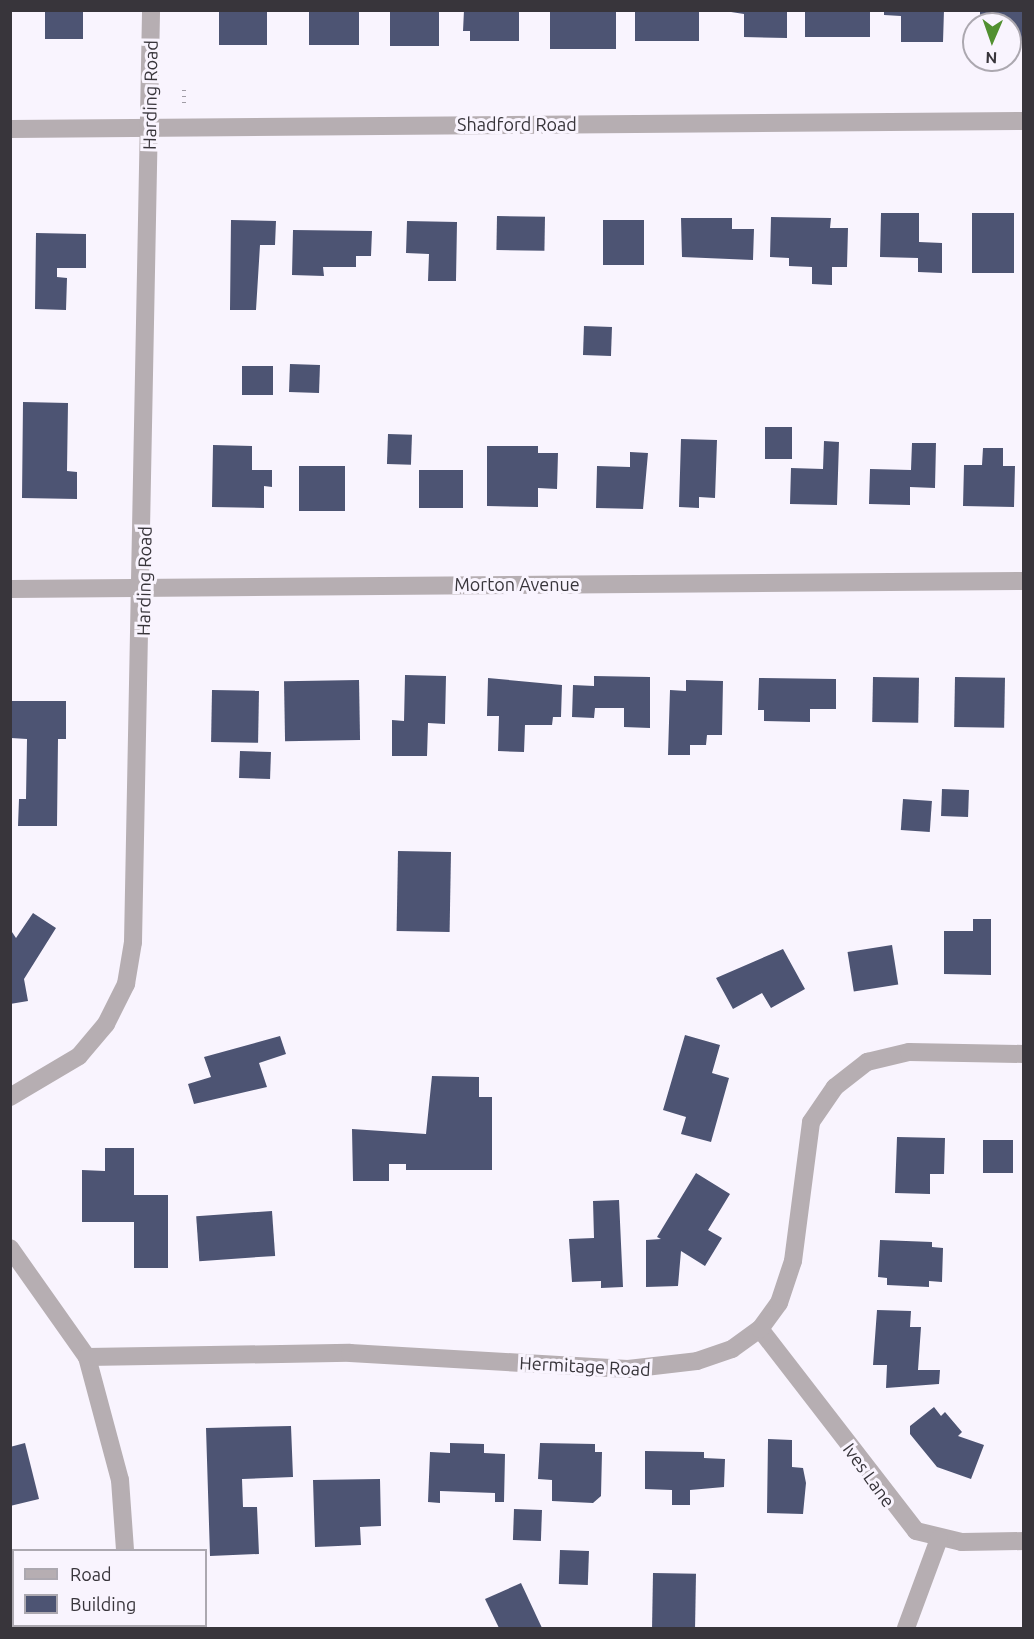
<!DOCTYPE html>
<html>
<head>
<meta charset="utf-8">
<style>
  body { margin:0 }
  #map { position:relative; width:1034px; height:1639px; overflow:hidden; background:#f9f4fe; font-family:Ubuntu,sans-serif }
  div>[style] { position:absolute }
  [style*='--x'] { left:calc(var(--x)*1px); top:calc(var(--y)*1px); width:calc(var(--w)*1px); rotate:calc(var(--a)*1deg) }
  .building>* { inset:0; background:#4d5473; transform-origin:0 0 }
  .path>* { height:4px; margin-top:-2px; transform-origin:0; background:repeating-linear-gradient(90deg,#a09ca5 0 1.5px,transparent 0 6px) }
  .minor>* { height:18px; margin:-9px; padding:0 9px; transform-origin:9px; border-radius:9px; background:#b6aeb2 }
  span { translate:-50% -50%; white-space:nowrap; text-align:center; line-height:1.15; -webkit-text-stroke:6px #f9f4fe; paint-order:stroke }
  .street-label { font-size:18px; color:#38353b }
  .frame { position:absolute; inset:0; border:12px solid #38353b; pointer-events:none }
  .legend { position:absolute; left:12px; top:1549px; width:195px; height:78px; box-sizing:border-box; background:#f9f4fe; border:2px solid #aca8b0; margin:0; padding:8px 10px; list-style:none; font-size:18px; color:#38353b }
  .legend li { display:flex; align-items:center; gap:12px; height:30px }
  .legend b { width:30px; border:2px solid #aca8b0 }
  .north { position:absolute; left:962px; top:12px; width:60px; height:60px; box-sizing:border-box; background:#f9f4fe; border:2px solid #aca8b0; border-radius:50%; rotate:182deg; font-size:16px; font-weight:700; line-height:24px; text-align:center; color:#38353b }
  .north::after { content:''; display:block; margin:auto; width:21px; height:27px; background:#529031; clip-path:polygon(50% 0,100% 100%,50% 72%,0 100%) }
</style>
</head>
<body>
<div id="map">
  <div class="building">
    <div style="left:45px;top:10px;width:38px;height:29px"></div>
    <div style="left:219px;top:10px;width:48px;height:35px"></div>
    <div style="left:309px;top:10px;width:50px;height:35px"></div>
    <div style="left:390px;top:10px;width:49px;height:36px"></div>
    <div style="clip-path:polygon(464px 10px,519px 10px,519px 41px,470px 41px,470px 31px,463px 31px)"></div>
    <div style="left:550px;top:10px;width:66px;height:39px"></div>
    <div style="left:635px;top:10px;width:64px;height:31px"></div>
    <div style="clip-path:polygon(718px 10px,787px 10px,787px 38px,744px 37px,744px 14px)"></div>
    <div style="left:805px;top:10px;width:65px;height:27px"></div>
    <div style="clip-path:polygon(884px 10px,944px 10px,943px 42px,901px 42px,901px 16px,884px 15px)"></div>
    <div style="clip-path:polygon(980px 10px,1024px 10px,1024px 41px,1010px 41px,1010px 24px,980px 24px)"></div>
    <div style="clip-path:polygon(881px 213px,919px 213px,919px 242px,942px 243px,942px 273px,918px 272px,918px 258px,880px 257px)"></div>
    <div style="left:972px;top:213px;width:42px;height:60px"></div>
    <div style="left:497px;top:216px;width:48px;height:34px;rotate:1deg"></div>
    <div style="clip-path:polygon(771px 217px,831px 218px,830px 228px,848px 228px,847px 267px,832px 267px,832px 285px,812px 284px,812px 267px,789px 266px,789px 258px,770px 257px)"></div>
    <div style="clip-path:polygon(681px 218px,732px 218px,732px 229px,754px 229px,753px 260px,682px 257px)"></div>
    <div style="clip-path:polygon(231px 220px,276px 221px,275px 245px,260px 245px,256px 310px,230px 310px)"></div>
    <div style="left:603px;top:220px;width:41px;height:45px"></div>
    <div style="clip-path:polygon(407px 221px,457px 222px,456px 281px,428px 281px,429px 254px,406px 253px)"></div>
    <div style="clip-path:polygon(293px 230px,372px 231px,371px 256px,356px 256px,356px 267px,323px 267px,324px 276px,292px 275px)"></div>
    <div style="clip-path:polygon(36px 233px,86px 234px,86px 268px,57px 268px,57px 277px,67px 278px,66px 310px,35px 309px)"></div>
    <div style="left:584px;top:326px;width:28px;height:29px;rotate:2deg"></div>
    <div style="left:290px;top:364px;width:30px;height:28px;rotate:2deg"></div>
    <div style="left:242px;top:366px;width:31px;height:29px"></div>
    <div style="clip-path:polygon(23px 402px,68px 403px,67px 471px,77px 472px,77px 499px,22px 498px)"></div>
    <div style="left:765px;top:427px;width:27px;height:32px"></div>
    <div style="left:388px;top:434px;width:24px;height:30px;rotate:2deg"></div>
    <div style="clip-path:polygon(681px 439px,717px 440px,715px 498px,699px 497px,699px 508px,679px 507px)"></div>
    <div style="clip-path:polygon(824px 441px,839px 442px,837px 505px,790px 504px,791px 468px,823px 469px)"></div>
    <div style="clip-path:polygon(912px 443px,936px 443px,935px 488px,910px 487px,910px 505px,869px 504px,870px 469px,911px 470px)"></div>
    <div style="clip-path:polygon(213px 445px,252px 446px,252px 470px,272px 470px,272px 487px,264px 486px,264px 508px,212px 507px)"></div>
    <div style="clip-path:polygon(487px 446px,538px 446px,538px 453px,558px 453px,557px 489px,538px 488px,538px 507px,487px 506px)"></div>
    <div style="clip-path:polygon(983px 448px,1003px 448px,1003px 466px,1015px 466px,1014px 507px,963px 506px,964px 465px,982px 465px)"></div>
    <div style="clip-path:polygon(630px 452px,648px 453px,643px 509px,596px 508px,597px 466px,630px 467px)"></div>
    <div style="left:299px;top:466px;width:46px;height:45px"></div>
    <div style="left:419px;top:470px;width:44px;height:38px"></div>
    <div style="clip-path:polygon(405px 675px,446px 676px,445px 724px,428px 723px,427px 756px,392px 756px,392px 720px,404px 721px)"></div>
    <div style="clip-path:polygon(594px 676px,650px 677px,650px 728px,624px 727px,624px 708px,595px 708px,594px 718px,572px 717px,573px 685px,594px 686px)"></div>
    <div style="left:873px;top:677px;width:46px;height:45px;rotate:1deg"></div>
    <div style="left:955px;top:677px;width:50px;height:50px;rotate:1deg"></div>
    <div style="clip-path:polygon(488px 678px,562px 685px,561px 717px,553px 717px,552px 725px,525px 725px,524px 752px,498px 751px,499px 716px,487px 716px)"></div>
    <div style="clip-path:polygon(759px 678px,836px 679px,836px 709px,810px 709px,810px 722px,764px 721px,764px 710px,758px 710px)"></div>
    <div style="left:359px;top:680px;width:60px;height:75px;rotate:89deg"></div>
    <div style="clip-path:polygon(686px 680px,723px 681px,722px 735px,707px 735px,706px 745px,690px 745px,690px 755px,668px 755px,670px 690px,686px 691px)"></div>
    <div style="left:212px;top:690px;width:47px;height:52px;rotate:1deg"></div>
    <div style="clip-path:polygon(11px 701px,66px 701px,66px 739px,58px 739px,57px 826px,18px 826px,19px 799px,26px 799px,27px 739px,11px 738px)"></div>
    <div style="left:240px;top:751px;width:31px;height:27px;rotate:2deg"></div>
    <div style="left:942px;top:789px;width:27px;height:27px;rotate:2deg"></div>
    <div style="left:903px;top:799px;width:29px;height:31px;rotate:4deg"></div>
    <div style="left:398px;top:851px;width:53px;height:80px;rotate:1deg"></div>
    <div style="clip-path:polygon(33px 913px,56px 928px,24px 979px,28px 1001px,10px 1004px,10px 929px,16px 938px)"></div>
    <div style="clip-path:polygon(973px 919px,991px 919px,991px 975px,944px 974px,944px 931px,973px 931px)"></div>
    <div style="left:892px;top:945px;width:40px;height:45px;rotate:81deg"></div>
    <div style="clip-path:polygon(783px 949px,805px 989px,771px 1008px,762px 993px,733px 1009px,716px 978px)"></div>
    <div style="clip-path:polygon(685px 1035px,720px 1045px,712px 1073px,729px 1078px,711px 1142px,681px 1134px,686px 1117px,663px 1110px)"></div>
    <div style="clip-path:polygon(280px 1036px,286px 1054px,259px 1063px,267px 1087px,194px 1104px,188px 1084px,211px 1077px,204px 1057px)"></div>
    <div style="clip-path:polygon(432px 1076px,479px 1077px,479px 1097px,492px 1097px,492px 1170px,406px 1170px,406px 1164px,389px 1164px,389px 1181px,353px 1181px,352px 1129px,426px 1134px)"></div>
    <div style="clip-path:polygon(897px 1137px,945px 1138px,944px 1174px,930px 1174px,930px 1194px,895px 1193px)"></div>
    <div style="left:983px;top:1140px;width:30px;height:33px"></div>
    <div style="clip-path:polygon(105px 1148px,134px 1148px,134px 1195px,168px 1195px,168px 1268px,134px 1268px,134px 1222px,82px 1222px,82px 1170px,105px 1171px)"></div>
    <div style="clip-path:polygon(696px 1173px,730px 1194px,708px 1230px,722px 1238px,705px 1266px,681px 1251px,678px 1286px,646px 1287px,646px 1240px,661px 1239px,657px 1237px)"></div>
    <div style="clip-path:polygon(619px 1200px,623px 1287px,601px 1288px,601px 1281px,572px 1282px,569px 1239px,594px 1238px,593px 1201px)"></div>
    <div style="left:272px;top:1211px;width:45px;height:76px;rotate:86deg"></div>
    <div style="clip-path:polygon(880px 1240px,932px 1242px,932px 1247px,943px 1248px,942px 1282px,929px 1281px,929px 1287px,887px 1285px,887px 1278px,878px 1277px)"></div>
    <div style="clip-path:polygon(877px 1310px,911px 1311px,910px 1327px,921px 1327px,918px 1370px,940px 1370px,939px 1384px,886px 1388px,887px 1365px,873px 1365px)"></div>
    <div style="clip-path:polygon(934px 1407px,941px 1416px,945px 1412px,962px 1432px,958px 1436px,984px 1445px,971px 1479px,937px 1467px,910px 1434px,910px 1426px)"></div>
    <div style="clip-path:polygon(291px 1426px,293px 1477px,242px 1479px,243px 1507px,257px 1507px,259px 1554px,210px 1556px,206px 1428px)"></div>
    <div style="clip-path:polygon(768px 1439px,792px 1440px,792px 1467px,803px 1468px,806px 1483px,803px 1514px,767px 1513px)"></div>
    <div style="clip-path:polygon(25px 1443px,39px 1499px,10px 1506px,10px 1447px)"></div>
    <div style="clip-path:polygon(450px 1443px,484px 1444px,484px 1453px,505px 1454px,504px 1502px,495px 1502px,495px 1493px,440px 1491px,440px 1503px,428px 1502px,430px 1452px,450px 1453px)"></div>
    <div style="clip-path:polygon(540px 1443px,595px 1444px,595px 1452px,602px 1452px,601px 1496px,593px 1503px,552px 1501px,552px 1480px,538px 1479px)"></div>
    <div style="clip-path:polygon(645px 1451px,704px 1452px,704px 1458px,725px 1459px,724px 1487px,690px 1490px,690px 1505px,672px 1505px,672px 1490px,645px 1489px)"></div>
    <div style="clip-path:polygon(380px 1479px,381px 1526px,360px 1527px,361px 1545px,315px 1547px,313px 1480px)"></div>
    <div style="left:514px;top:1509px;width:28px;height:31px;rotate:2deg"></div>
    <div style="left:560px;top:1550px;width:29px;height:34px;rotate:2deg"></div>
    <div style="left:14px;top:1566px;width:39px;height:4px;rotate:90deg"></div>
    <div style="left:653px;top:1573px;width:43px;height:55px;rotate:1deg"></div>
    <div style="clip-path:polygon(521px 1583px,542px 1628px,499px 1628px,485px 1599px)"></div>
  </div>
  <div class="path">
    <div style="--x:184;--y:103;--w:14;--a:-90"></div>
  </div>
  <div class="minor">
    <div style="--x:10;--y:129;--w:1014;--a:-0.45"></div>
    <div style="--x:10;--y:589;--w:1014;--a:-0.45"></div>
    <div style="--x:10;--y:1097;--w:80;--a:-30.7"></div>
    <div style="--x:79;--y:1056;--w:42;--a:-49.8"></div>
    <div style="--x:106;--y:1024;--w:45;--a:-63.4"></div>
    <div style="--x:126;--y:984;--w:43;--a:-80.5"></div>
    <div style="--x:133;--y:942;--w:932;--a:-88.89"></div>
    <div style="--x:10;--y:1248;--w:133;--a:54.8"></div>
    <div style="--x:87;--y:1357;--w:127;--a:75"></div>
    <div style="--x:120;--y:1480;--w:70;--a:85.9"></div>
    <div style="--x:760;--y:1329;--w:255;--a:52.3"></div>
    <div style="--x:916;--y:1531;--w:47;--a:13.4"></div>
    <div style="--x:962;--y:1542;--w:62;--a:-0.9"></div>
    <div style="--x:87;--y:1357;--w:263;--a:-0.9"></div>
    <div style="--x:350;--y:1353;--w:278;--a:3.3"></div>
    <div style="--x:628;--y:1369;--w:69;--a:-6.6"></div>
    <div style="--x:697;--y:1361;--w:37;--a:-19"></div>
    <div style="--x:732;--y:1349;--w:34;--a:-36"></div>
    <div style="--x:760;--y:1329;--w:32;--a:-54"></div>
    <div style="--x:779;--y:1303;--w:44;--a:-71.6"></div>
    <div style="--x:793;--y:1261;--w:140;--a:-82.6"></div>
    <div style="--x:811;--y:1122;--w:42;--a:-55.6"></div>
    <div style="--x:835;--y:1087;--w:41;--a:-38"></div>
    <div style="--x:867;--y:1062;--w:43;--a:-13.4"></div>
    <div style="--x:909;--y:1052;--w:115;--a:1"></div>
    <div style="--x:123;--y:1628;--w:2;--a:-90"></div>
    <div style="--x:906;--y:1628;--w:95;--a:-69.7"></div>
  </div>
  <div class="street-label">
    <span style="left:150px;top:95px;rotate:-89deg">Harding Road</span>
    <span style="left:517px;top:124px">Shadford Road</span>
    <span style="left:144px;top:581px;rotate:-89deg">Harding Road</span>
    <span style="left:517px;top:584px">Morton Avenue</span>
    <span style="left:585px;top:1366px;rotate:3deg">Hermitage Road</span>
    <span style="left:869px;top:1475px;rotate:54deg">Ives Lane</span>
  </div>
  <div class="frame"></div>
  <ul class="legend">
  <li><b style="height:8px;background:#b6aeb2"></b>Road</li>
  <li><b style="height:16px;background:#4d5473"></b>Building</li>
  </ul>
  <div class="north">N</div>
</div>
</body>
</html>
